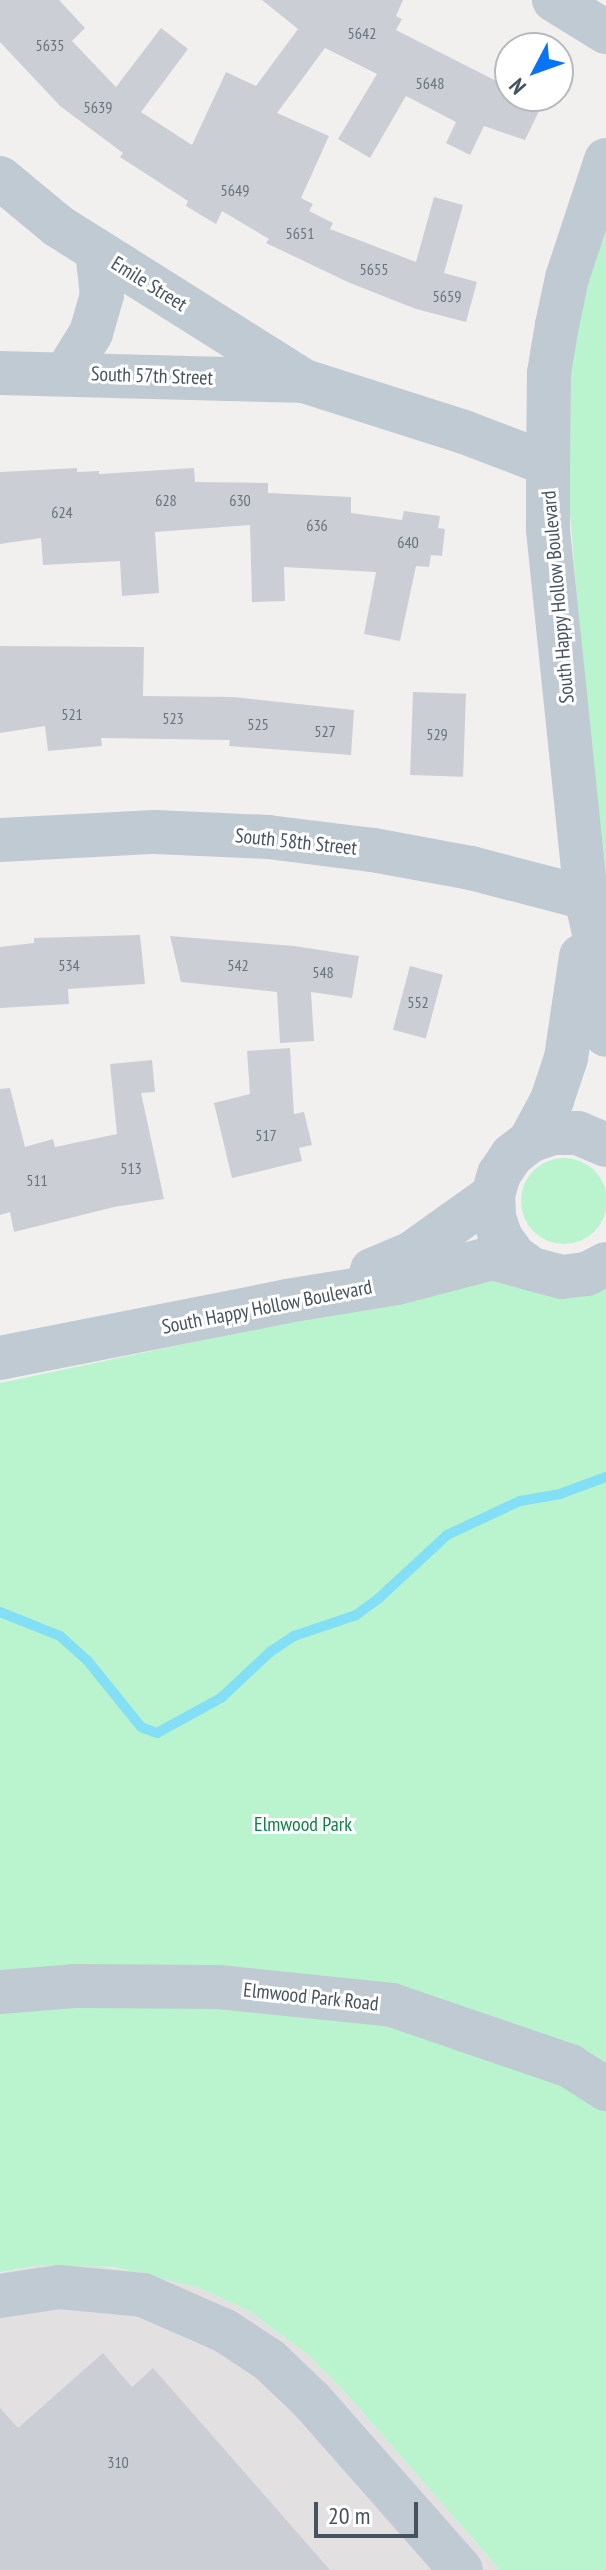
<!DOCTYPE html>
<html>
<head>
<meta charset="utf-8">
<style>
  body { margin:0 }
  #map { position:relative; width:606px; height:2570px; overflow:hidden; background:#f2efef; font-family:"PT Sans Narrow",sans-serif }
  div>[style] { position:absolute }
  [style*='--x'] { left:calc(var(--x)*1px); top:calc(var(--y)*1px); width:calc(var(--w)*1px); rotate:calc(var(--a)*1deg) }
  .education>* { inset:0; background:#e3e0e1 }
  .green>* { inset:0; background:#baf4cf }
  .round { border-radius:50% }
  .stream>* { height:10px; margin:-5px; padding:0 5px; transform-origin:5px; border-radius:5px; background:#83dff5 }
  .building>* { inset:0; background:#cbcfd5; transform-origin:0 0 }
  .minor>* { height:44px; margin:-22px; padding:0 22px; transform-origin:22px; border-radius:22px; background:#bfcad3 }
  span { translate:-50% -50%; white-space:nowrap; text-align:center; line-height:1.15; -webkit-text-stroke:6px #fff; paint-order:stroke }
  .number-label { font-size:16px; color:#67727c }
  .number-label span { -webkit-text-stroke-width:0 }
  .street-label { font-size:20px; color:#46535f }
  .park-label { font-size:20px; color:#0e8346 }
  .north { position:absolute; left:494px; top:32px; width:80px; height:80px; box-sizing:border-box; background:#fff; border:2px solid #b5babf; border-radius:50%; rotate:229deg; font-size:22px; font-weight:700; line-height:32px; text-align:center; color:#46535f }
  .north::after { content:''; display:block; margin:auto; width:28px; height:36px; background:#0773f5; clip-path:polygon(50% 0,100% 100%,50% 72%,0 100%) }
  .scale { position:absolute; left:314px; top:2502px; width:104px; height:36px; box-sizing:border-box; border:4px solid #46535f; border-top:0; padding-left:10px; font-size:24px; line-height:28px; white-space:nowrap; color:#46535f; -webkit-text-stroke:6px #fff; paint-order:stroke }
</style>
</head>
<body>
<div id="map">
  <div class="education">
    <div style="clip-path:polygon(42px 2265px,90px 2265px,159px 2275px,197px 2287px,249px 2311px,306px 2353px,343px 2390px,500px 2570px,0 2570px,0 2273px)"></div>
  </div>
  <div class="green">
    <div style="clip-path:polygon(606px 218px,606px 944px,569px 502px,568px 337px)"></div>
    <div class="round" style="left:521px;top:1158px;width:86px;height:86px"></div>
    <div style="clip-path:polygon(480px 1275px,606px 1282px,606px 2570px,500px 2570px,343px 2390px,306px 2353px,249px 2311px,197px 2287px,113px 2267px,42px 2265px,0 2272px,0 1383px,275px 1325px)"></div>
  </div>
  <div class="stream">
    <div style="--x:0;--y:1612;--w:65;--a:21.8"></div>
    <div style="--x:60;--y:1636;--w:36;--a:42"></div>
    <div style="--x:87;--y:1660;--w:86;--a:51.1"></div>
    <div style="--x:141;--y:1727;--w:17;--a:21"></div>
    <div style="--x:157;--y:1733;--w:73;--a:-28.7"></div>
    <div style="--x:221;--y:1698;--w:67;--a:-43.2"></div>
    <div style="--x:270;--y:1652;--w:29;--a:-34"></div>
    <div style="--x:294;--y:1636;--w:65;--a:-18.7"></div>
    <div style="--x:356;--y:1615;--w:29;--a:-36"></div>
    <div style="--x:379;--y:1598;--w:93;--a:-42.8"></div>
    <div style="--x:447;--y:1535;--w:81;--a:-25"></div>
    <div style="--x:520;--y:1501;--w:41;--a:-9.9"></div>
    <div style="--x:560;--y:1494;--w:49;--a:-20.3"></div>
  </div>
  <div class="building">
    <div style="clip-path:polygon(0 0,59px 0,85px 28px,72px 41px,116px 87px,161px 28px,188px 49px,141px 112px,192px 145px,226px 72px,256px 86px,298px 29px,262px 0,403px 0,396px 16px,402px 19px,396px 30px,510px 88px,510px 96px,525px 96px,522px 103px,539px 111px,525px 140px,484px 126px,470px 155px,446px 143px,456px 122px,406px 96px,370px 158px,338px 139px,377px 74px,325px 48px,277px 113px,329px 136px,301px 198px,313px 204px,309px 211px,333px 223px,330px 229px,416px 262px,434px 197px,463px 205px,444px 273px,477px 282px,466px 322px,416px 309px,350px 283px,266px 243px,269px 239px,222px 211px,216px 224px,186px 206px,188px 201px,120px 157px,123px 153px,60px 106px,0 42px)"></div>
    <div style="clip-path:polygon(77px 468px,77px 472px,99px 471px,99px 474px,194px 468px,195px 482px,268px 483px,268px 493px,351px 497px,351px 513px,402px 520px,404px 511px,440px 516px,438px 528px,445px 529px,442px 556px,431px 555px,429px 567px,416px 566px,400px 641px,364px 634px,376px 572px,284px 567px,285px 601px,252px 602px,250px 525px,155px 532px,159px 593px,122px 596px,120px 561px,43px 565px,41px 538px,0 544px,0 472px)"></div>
    <div style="clip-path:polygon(0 646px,144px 647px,143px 696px,234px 697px,354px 710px,351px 755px,229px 746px,230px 740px,101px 738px,102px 746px,48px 751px,45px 726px,0 733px)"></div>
    <div style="left:413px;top:692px;width:53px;height:83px;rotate:2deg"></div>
    <div style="clip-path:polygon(140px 935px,145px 984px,68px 989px,69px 1004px,0 1008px,0 947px,34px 943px,34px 938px)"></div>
    <div style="clip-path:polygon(170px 936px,294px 946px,359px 956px,352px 998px,311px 992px,314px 1041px,280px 1043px,277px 992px,181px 982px)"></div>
    <div style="left:410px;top:966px;width:34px;height:66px;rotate:15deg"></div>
    <div style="clip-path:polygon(290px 1048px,294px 1114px,304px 1112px,312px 1145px,299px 1148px,302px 1161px,232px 1178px,214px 1103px,250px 1094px,247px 1051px)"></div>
    <div style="clip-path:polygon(152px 1060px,155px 1092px,141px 1093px,164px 1199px,114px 1207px,14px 1232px,10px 1212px,0 1215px,0 1089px,10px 1088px,25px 1147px,53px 1139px,55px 1147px,117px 1134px,110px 1064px)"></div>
    <div style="clip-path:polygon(103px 2353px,132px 2387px,153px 2368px,330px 2570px,0 2570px,0 2408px,18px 2428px)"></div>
  </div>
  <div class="minor">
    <div style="--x:554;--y:0;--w:61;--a:31.6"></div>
    <div style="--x:606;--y:160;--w:124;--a:108.3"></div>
    <div style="--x:567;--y:278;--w:48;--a:102"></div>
    <div style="--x:557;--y:325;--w:49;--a:99.5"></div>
    <div style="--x:549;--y:373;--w:91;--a:90.6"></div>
    <div style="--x:548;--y:464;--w:66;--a:90"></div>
    <div style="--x:548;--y:530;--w:370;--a:84.1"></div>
    <div style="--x:586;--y:898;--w:63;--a:77.1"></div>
    <div style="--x:600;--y:959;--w:76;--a:85.5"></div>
    <div style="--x:0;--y:178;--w:75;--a:39.6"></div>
    <div style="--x:58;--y:226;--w:291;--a:32.2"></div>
    <div style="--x:304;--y:381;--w:168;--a:17.7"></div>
    <div style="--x:464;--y:432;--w:90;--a:20.9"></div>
    <div style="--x:0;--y:373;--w:301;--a:1.5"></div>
    <div style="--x:66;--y:373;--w:47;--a:-58"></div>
    <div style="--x:91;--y:333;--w:40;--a:-74"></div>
    <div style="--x:102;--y:295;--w:44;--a:-96.5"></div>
    <div style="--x:0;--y:840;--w:155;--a:-3"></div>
    <div style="--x:155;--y:832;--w:113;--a:2.5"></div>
    <div style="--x:268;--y:837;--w:106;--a:7.1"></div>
    <div style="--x:373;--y:850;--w:100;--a:10.4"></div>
    <div style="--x:471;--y:868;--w:119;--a:14.6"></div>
    <div style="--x:530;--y:1141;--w:47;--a:-61.8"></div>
    <div style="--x:552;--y:1100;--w:44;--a:-71.6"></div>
    <div style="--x:566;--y:1058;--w:103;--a:-81.6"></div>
    <div style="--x:606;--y:1145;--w:30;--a:-157"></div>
    <div style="--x:578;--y:1133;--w:25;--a:180"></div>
    <div style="--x:553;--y:1133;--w:24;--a:161"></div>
    <div style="--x:530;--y:1141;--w:23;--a:142"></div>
    <div style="--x:512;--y:1155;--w:23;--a:124"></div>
    <div style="--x:499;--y:1174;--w:22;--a:106"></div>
    <div style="--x:493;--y:1195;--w:22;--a:87"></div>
    <div style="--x:494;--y:1217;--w:22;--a:72"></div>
    <div style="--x:501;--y:1238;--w:22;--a:54"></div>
    <div style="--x:514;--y:1256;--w:22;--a:36"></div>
    <div style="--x:532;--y:1269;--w:31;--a:15"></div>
    <div style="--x:562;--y:1277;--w:25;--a:-7"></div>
    <div style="--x:587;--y:1274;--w:21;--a:-28"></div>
    <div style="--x:372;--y:1270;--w:43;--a:-23"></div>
    <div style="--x:412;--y:1253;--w:100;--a:-35.6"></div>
    <div style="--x:0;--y:1358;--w:293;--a:-11.2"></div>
    <div style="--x:287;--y:1301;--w:111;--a:-9.3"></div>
    <div style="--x:397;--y:1283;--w:98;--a:-14.7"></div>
    <div style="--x:492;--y:1258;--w:41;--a:15.4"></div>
    <div style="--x:0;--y:1992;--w:74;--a:-4.6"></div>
    <div style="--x:74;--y:1986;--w:145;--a:0.4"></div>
    <div style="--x:219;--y:1987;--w:174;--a:5.9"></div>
    <div style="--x:392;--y:2005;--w:188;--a:18.9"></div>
    <div style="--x:570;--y:2066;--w:43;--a:32.6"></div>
    <div style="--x:0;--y:2296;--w:60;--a:-8.7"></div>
    <div style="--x:59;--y:2287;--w:84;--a:5.4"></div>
    <div style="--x:143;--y:2295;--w:90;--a:23.7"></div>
    <div style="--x:225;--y:2331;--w:53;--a:33.4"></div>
    <div style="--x:269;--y:2360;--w:59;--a:43.6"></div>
    <div style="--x:312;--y:2401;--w:225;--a:48.6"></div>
  </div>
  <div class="number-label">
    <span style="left:362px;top:33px">5642</span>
    <span style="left:50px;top:45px">5635</span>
    <span style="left:430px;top:83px">5648</span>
    <span style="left:98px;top:107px">5639</span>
    <span style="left:235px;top:190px">5649</span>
    <span style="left:300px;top:233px">5651</span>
    <span style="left:374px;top:269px">5655</span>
    <span style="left:447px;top:296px">5659</span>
    <span style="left:166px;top:500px">628</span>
    <span style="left:240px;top:500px">630</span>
    <span style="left:62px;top:512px">624</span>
    <span style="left:317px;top:525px">636</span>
    <span style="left:408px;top:542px">640</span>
    <span style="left:72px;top:714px">521</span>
    <span style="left:173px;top:718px">523</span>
    <span style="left:258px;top:724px">525</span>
    <span style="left:325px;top:731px">527</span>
    <span style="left:437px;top:734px">529</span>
    <span style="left:69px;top:965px">534</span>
    <span style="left:238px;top:965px">542</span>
    <span style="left:323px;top:972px">548</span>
    <span style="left:418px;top:1002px">552</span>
    <span style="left:266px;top:1135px">517</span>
    <span style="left:131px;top:1168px">513</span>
    <span style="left:37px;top:1180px">511</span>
    <span style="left:118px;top:2462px">310</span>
  </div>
  <div class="street-label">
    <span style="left:149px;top:284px;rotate:32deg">Emile Street</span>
    <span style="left:152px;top:376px;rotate:2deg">South 57th Street</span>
    <span style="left:558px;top:597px;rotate:-95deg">South Happy Hollow Boulevard</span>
    <span style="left:296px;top:842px;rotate:6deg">South 58th Street</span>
    <span style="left:267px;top:1307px;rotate:-11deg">South Happy Hollow Boulevard</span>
    <span style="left:311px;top:1997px;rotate:6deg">Elmwood Park Road</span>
  </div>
  <div class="park-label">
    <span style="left:303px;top:1824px">Elmwood Park</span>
  </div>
  <div class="north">N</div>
  <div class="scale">20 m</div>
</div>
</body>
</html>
